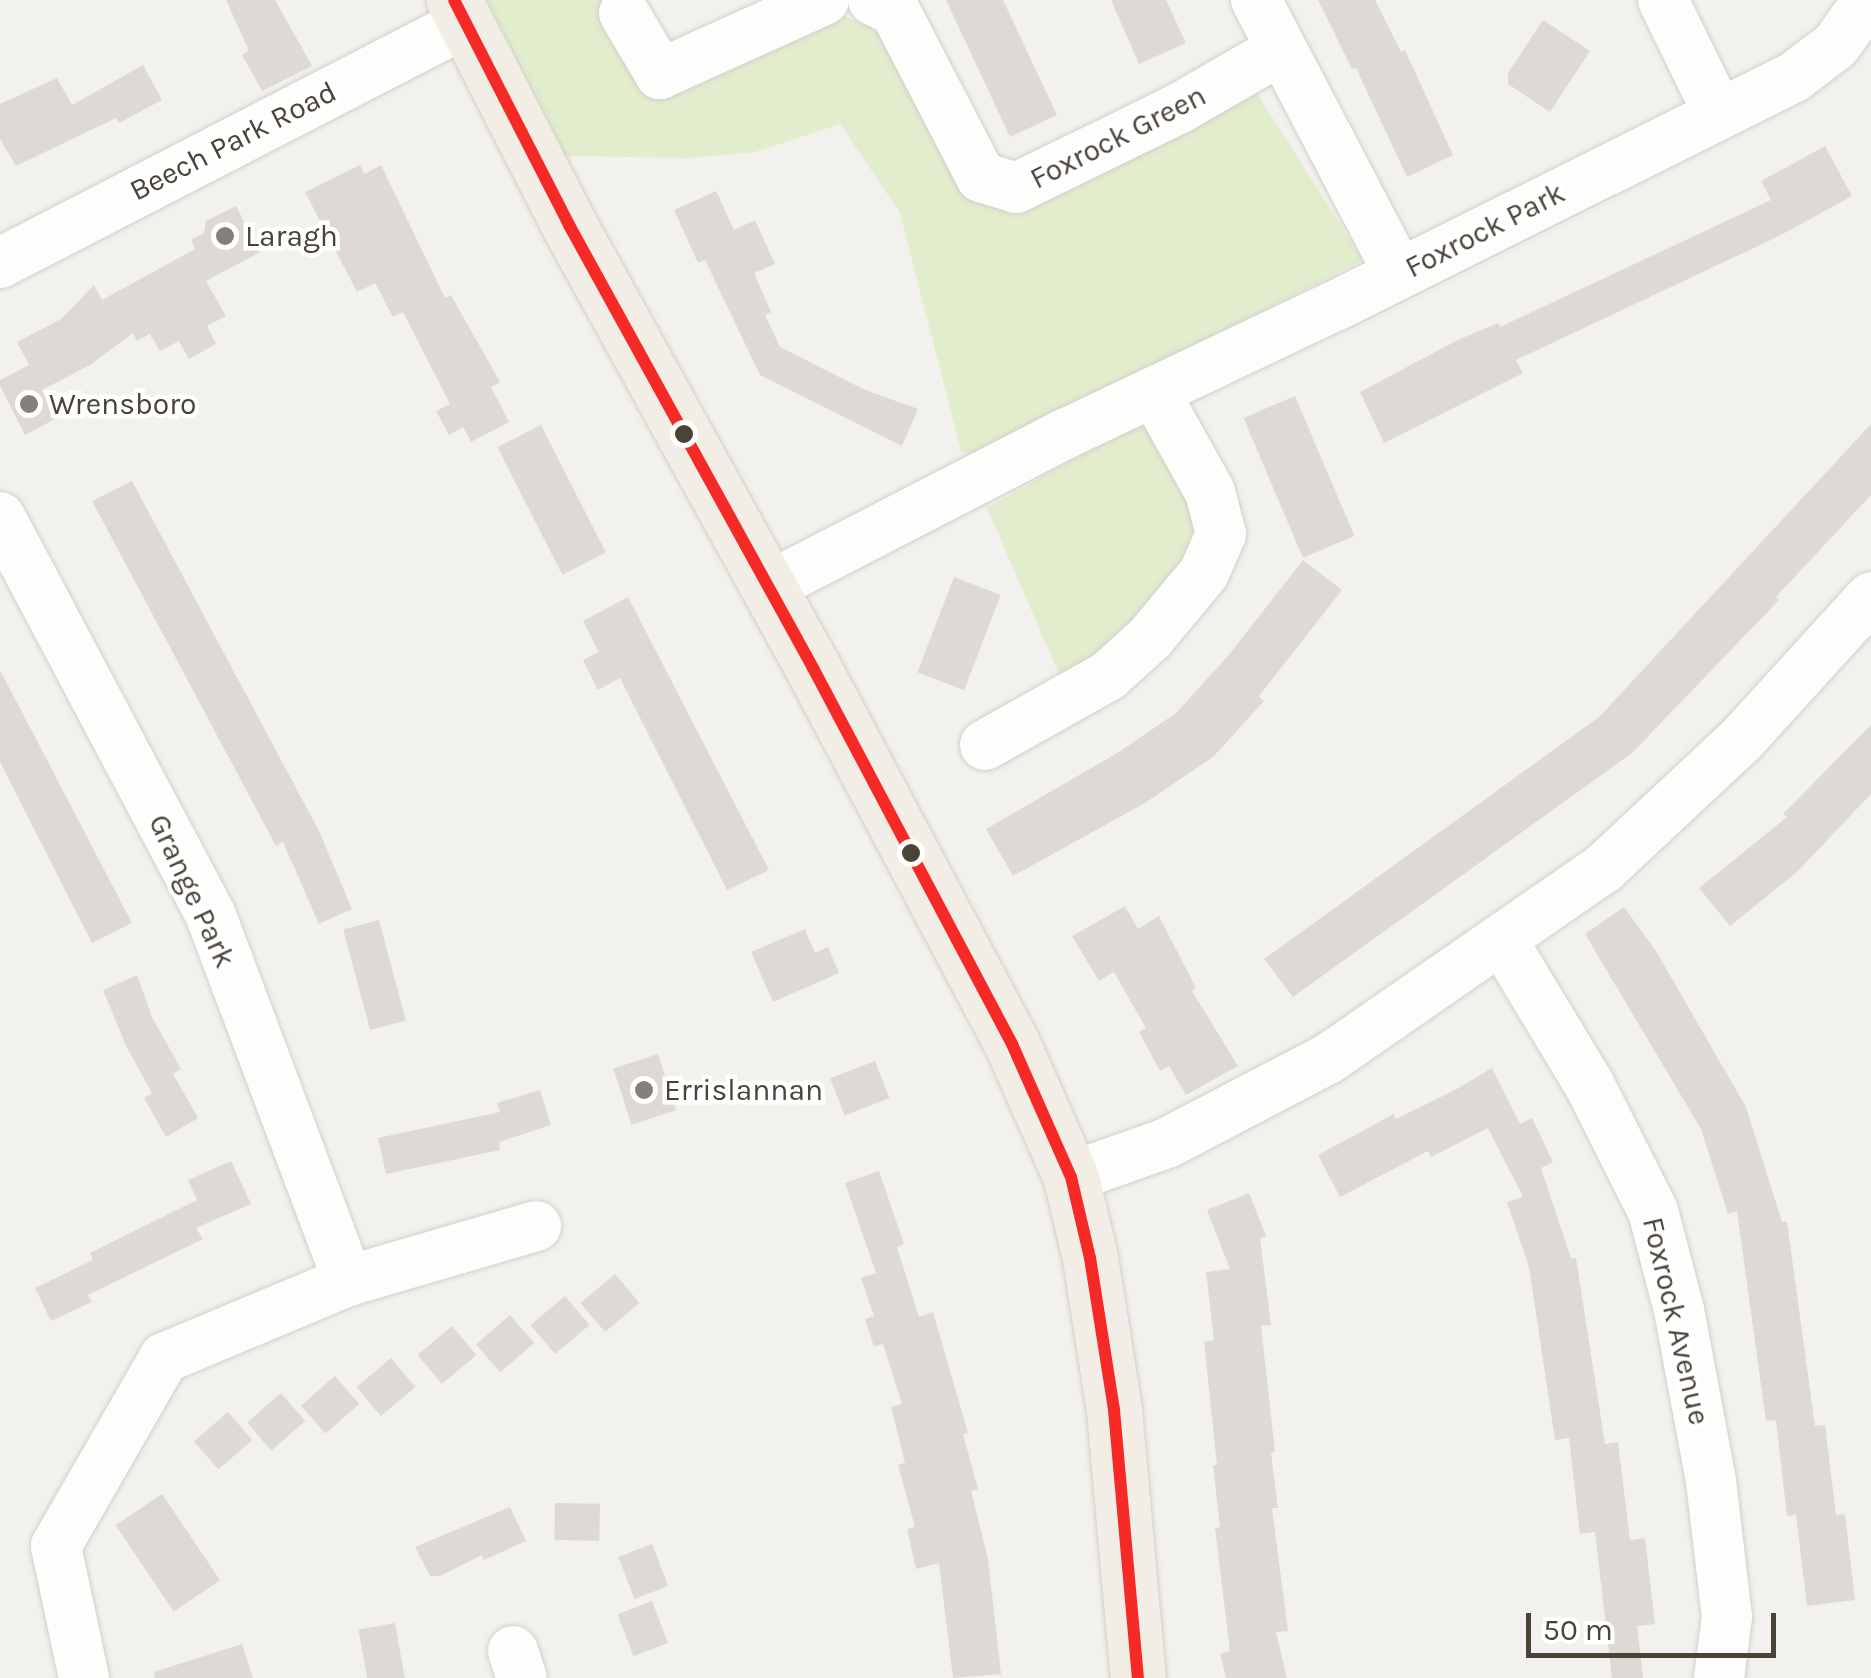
<!DOCTYPE html>
<html>
<head>
<meta charset="utf-8">
<style>
  body { margin:0 }
  #map { position:relative; width:1871px; height:1678px; overflow:hidden; background:#f3f1ed; font-family:Karla,sans-serif }
  div>[style] { position:absolute }
  [style*='--x'] { left:calc(var(--x)*1px); top:calc(var(--y)*1px); width:calc(var(--w)*1px); rotate:calc(var(--a)*1deg) }
  .green>* { inset:0; background:#e1edcd }
  .building>* { inset:0; background:#dddad5; transform-origin:0 0 }
  .roads { filter:drop-shadow(0 0 2px #d1cfcb) drop-shadow(0 0 2px #d1cfcb) }
  .minor>* { height:50px; margin:-25px; padding:0 25px; transform-origin:25px; border-radius:25px; background:#fdfdfc }
  .major>* { height:55px; margin:-27.5px; padding:0 27.5px; transform-origin:27.5px; border-radius:27.5px; background:#f2eee5 }
  .bus-1>* { height:12px; margin:-6px; padding:0 6px; transform-origin:6px; border-radius:6px; background:#f52a26 }
  .dots>* { width:28px; height:28px; translate:-50% -50%; box-sizing:border-box; border:5px solid #fff; border-radius:50% }
  span { translate:-50% -50%; white-space:nowrap; text-align:center; line-height:1.15; -webkit-text-stroke:9px #fff; paint-order:stroke }
  .street-label { font-size:30px; color:#4a4338 }
  .poi-label { font-size:30px; color:#4a4338 }
  .left { translate:0 -50%; text-align:left }
  .scale { position:absolute; left:1526px; top:1613px; width:250px; height:45px; box-sizing:border-box; border:5px solid #4a4338; border-top:0; padding-left:12px; font-size:30px; line-height:35px; white-space:nowrap; color:#4a4338; -webkit-text-stroke:8px #fff; paint-order:stroke }
</style>
</head>
<body>
<div id="map">
  <div class="green">
    <div style="clip-path:polygon(487px 0,630px 0,677px 88px,838px 14px,872px 27px,896px 52px,962px 183px,1253px 87px,1363px 260px,977px 456px,961px 451px,900px 213px,840px 124px,755px 152px,690px 158px,565px 156px)"></div>
    <div style="clip-path:polygon(1135px 424px,1163px 434px,1209px 516px,1157px 603px,1062px 681px,987px 508px)"></div>
  </div>
  <div class="building">
    <div style="clip-path:polygon(226px 0,275px 0,312px 66px,262px 91px,242px 55px,249px 51px)"></div>
    <div style="clip-path:polygon(946px 0,1003px 0,1057px 115px,1010px 137px)"></div>
    <div style="clip-path:polygon(1111px 0,1166px 0,1186px 43px,1139px 64px)"></div>
    <div style="clip-path:polygon(1318px 0,1375px 0,1401px 52px,1405px 50px,1453px 155px,1407px 177px,1356px 68px,1352px 69px)"></div>
    <div style="clip-path:polygon(1543px 20px,1590px 51px,1550px 112px,1508px 84px,1508px 73px)"></div>
    <div style="clip-path:polygon(143px 65px,162px 100px,119px 123px,116px 118px,16px 166px,0 139px,0 104px,57px 78px,72px 105px)"></div>
    <div style="clip-path:polygon(1825px 146px,1852px 196px,1777px 237px,1516px 360px,1523px 373px,1384px 443px,1360px 392px,1458px 340px,1498px 323px,1500px 327px,1771px 200px,1761px 181px)"></div>
    <div style="clip-path:polygon(360px 165px,364px 174px,381px 165px,445px 298px,451px 295px,500px 382px,491px 387px,509px 422px,471px 442px,463px 427px,449px 435px,436px 411px,450px 404px,403px 312px,393px 317px,375px 283px,357px 292px,305px 192px)"></div>
    <div style="clip-path:polygon(716px 191px,734px 230px,755px 220px,775px 264px,754px 273px,771px 312px,765px 315px,780px 347px,863px 389px,918px 409px,902px 446px,760px 375px,705px 260px,698px 263px,674px 210px)"></div>
    <div style="clip-path:polygon(236px 206px,260px 252px,206px 281px,226px 316px,207px 326px,216px 344px,189px 359px,179px 341px,160px 351px,150px 334px,137px 341px,133px 333px,90px 365px,42px 390px,57px 418px,25px 435px,0 386px,0 380px,29px 365px,17px 342px,61px 319px,94px 285px,102px 300px,195px 249px,191px 240px,204px 233px,206px 221px)"></div>
    <div style="left:1295px;top:396px;width:152px;height:56px;rotate:67deg"></div>
    <div style="clip-path:polygon(1871px 424px,1871px 495px,1776px 597px,1779px 600px,1632px 753px,1293px 997px,1264px 959px,1599px 717px)"></div>
    <div style="left:541px;top:425px;width:143px;height:49px;rotate:63deg"></div>
    <div style="clip-path:polygon(132px 481px,319px 831px,352px 909px,319px 924px,283px 842px,276px 846px,92px 501px)"></div>
    <div style="clip-path:polygon(1303px 560px,1342px 590px,1259px 696px,1264px 701px,1213px 757px,1145px 803px,1013px 876px,986px 829px,1119px 752px,1176px 713px,1228px 656px)"></div>
    <div style="left:954px;top:577px;width:50px;height:102px;rotate:21deg"></div>
    <div style="clip-path:polygon(628px 597px,769px 870px,727px 890px,620px 678px,598px 690px,583px 660px,599px 652px,583px 621px)"></div>
    <div style="clip-path:polygon(0 670px,132px 923px,92px 943px,0 762px)"></div>
    <div style="clip-path:polygon(1871px 725px,1871px 794px,1797px 872px,1730px 926px,1699px 888px,1787px 817px,1783px 814px)"></div>
    <div style="clip-path:polygon(1125px 906px,1138px 929px,1159px 916px,1196px 988px,1192px 991px,1238px 1066px,1186px 1095px,1169px 1066px,1160px 1071px,1139px 1032px,1146px 1028px,1114px 972px,1099px 981px,1072px 936px)"></div>
    <div style="clip-path:polygon(1624px 907px,1656px 951px,1746px 1107px,1782px 1222px,1787px 1222px,1815px 1426px,1825px 1425px,1836px 1515px,1845px 1514px,1855px 1600px,1807px 1606px,1796px 1515px,1787px 1516px,1776px 1420px,1766px 1421px,1737px 1211px,1728px 1214px,1701px 1129px,1585px 934px)"></div>
    <div style="left:379px;top:920px;width:104px;height:37px;rotate:75deg"></div>
    <div style="clip-path:polygon(805px 929px,815px 953px,828px 947px,839px 973px,773px 1002px,751px 952px)"></div>
    <div style="clip-path:polygon(137px 975px,152px 1017px,181px 1069px,173px 1074px,198px 1118px,166px 1137px,144px 1098px,152px 1093px,127px 1048px,103px 990px)"></div>
    <div style="left:658px;top:1054px;width:59px;height:47px;rotate:72deg"></div>
    <div style="left:875px;top:1061px;width:40px;height:48px;rotate:69deg"></div>
    <div style="clip-path:polygon(1492px 1068px,1520px 1124px,1532px 1118px,1553px 1162px,1541px 1168px,1571px 1258px,1576px 1258px,1605px 1444px,1618px 1442px,1630px 1540px,1645px 1538px,1655px 1624px,1637px 1626px,1643px 1678px,1612px 1678px,1595px 1532px,1580px 1534px,1569px 1438px,1555px 1440px,1529px 1267px,1507px 1202px,1523px 1197px,1488px 1128px,1431px 1157px,1428px 1151px,1340px 1197px,1318px 1155px,1394px 1114px,1396px 1119px,1455px 1090px)"></div>
    <div style="clip-path:polygon(540px 1090px,551px 1125px,499px 1142px,500px 1150px,386px 1174px,378px 1138px,500px 1112px,497px 1103px)"></div>
    <div style="clip-path:polygon(231px 1161px,251px 1204px,196px 1228px,203px 1239px,88px 1295px,92px 1302px,51px 1321px,35px 1288px,93px 1260px,90px 1253px,197px 1200px,188px 1180px)"></div>
    <div style="clip-path:polygon(879px 1171px,904px 1244px,897px 1247px,919px 1317px,933px 1312px,968px 1433px,963px 1434px,978px 1489px,971px 1491px,988px 1559px,1001px 1674px,953px 1678px,939px 1563px,916px 1569px,907px 1529px,915px 1527px,898px 1465px,905px 1463px,891px 1407px,902px 1404px,883px 1344px,874px 1347px,865px 1319px,874px 1316px,861px 1278px,876px 1273px,845px 1183px)"></div>
    <div style="clip-path:polygon(1249px 1193px,1266px 1236px,1260px 1239px,1271px 1325px,1261px 1326px,1275px 1452px,1271px 1453px,1278px 1508px,1272px 1508px,1288px 1631px,1276px 1632px,1287px 1678px,1226px 1678px,1220px 1654px,1230px 1651px,1215px 1528px,1220px 1527px,1213px 1465px,1217px 1465px,1204px 1342px,1214px 1340px,1206px 1272px,1230px 1269px,1207px 1210px)"></div>
    <div style="left:615px;top:1274px;width:38px;height:45px;rotate:50deg"></div>
    <div style="left:565px;top:1296px;width:38px;height:45px;rotate:50deg"></div>
    <div style="left:510px;top:1315px;width:37px;height:45px;rotate:49deg"></div>
    <div style="left:452px;top:1326px;width:38px;height:45px;rotate:50deg"></div>
    <div style="left:391px;top:1358px;width:38px;height:45px;rotate:50deg"></div>
    <div style="left:335px;top:1376px;width:37px;height:45px;rotate:49deg"></div>
    <div style="left:281px;top:1393px;width:37px;height:45px;rotate:49deg"></div>
    <div style="left:228px;top:1412px;width:37px;height:45px;rotate:49deg"></div>
    <div style="left:162px;top:1494px;width:104px;height:56px;rotate:56deg"></div>
    <div style="left:555px;top:1503px;width:45px;height:37px;rotate:1deg"></div>
    <div style="clip-path:polygon(510px 1507px,526px 1541px,484px 1560px,482px 1555px,440px 1576px,430px 1576px,415px 1547px)"></div>
    <div style="left:652px;top:1544px;width:45px;height:36px;rotate:69deg"></div>
    <div style="left:652px;top:1601px;width:45px;height:37px;rotate:69deg"></div>
    <div style="left:395px;top:1623px;width:56px;height:37px;rotate:80deg"></div>
    <div style="clip-path:polygon(242px 1644px,253px 1678px,155px 1678px,154px 1672px)"></div>
  </div>
  <div class="roads">
    <div class="minor">
      <div style="--x:873;--y:0;--w:25;--a:27"></div>
      <div style="--x:895;--y:11;--w:187;--a:62.6"></div>
      <div style="--x:981;--y:177;--w:37;--a:17"></div>
      <div style="--x:1016;--y:188;--w:180;--a:-26"></div>
      <div style="--x:1178;--y:109;--w:118;--a:-30"></div>
      <div style="--x:1256;--y:0;--w:309;--a:62.4"></div>
      <div style="--x:1663;--y:0;--w:126;--a:64"></div>
      <div style="--x:624;--y:13;--w:71;--a:59.5"></div>
      <div style="--x:660;--y:74;--w:180;--a:-24.3"></div>
      <div style="--x:0;--y:263;--w:526;--a:-27.3"></div>
      <div style="--x:0;--y:517;--w:451;--a:62.1"></div>
      <div style="--x:211;--y:916;--w:390;--a:69.4"></div>
      <div style="--x:768;--y:587;--w:336;--a:-27.3"></div>
      <div style="--x:1067;--y:433;--w:299;--a:-25.4"></div>
      <div style="--x:1337;--y:305;--w:511;--a:-26.51"></div>
      <div style="--x:1794;--y:77;--w:53;--a:-37.3"></div>
      <div style="--x:1836;--y:45;--w:55;--a:-54.6"></div>
      <div style="--x:985;--y:745;--w:141;--a:-29.3"></div>
      <div style="--x:1108;--y:676;--w:57;--a:-42.1"></div>
      <div style="--x:1150;--y:638;--w:85;--a:-50.3"></div>
      <div style="--x:1204;--y:573;--w:43;--a:-66.4"></div>
      <div style="--x:1221;--y:534;--w:43;--a:-104.7"></div>
      <div style="--x:1210;--y:492;--w:113;--a:-119.1"></div>
      <div style="--x:1502;--y:940;--w:168;--a:58.9"></div>
      <div style="--x:1589;--y:1084;--w:142;--a:63.3"></div>
      <div style="--x:1653;--y:1211;--w:102;--a:75.3"></div>
      <div style="--x:1679;--y:1310;--w:174;--a:79.4"></div>
      <div style="--x:1711;--y:1481;--w:137;--a:83.3"></div>
      <div style="--x:1727;--y:1617;--w:62;--a:97.5"></div>
      <div style="--x:1071;--y:1177;--w:102;--a:-19.5"></div>
      <div style="--x:1167;--y:1143;--w:182;--a:-27.6"></div>
      <div style="--x:1328;--y:1059;--w:336;--a:-34.7"></div>
      <div style="--x:1604;--y:868;--w:187;--a:-43.1"></div>
      <div style="--x:1741;--y:740;--w:193;--a:-47.7"></div>
      <div style="--x:513;--y:1651;--w:28;--a:72"></div>
      <div style="--x:84;--y:1678;--w:135;--a:-102"></div>
      <div style="--x:56;--y:1546;--w:217;--a:-60.1"></div>
      <div style="--x:164;--y:1358;--w:199;--a:-22.7"></div>
      <div style="--x:348;--y:1281;--w:196;--a:-16.3"></div>
    </div>
    <div class="major">
      <div style="--x:454;--y:0;--w:253;--a:62.9"></div>
      <div style="--x:569;--y:225;--w:506;--a:61.15"></div>
      <div style="--x:813;--y:668;--w:425;--a:62.1"></div>
      <div style="--x:1012;--y:1044;--w:145;--a:66.1"></div>
      <div style="--x:1071;--y:1177;--w:83;--a:76.8"></div>
      <div style="--x:1090;--y:1258;--w:154;--a:81"></div>
      <div style="--x:1114;--y:1410;--w:269;--a:84.9"></div>
    </div>
  </div>
  <div class="bus-1">
    <div style="--x:454;--y:0;--w:253;--a:62.9"></div>
    <div style="--x:569;--y:225;--w:506;--a:61.15"></div>
    <div style="--x:813;--y:668;--w:425;--a:62.1"></div>
    <div style="--x:1012;--y:1044;--w:145;--a:66.1"></div>
    <div style="--x:1071;--y:1177;--w:83;--a:76.8"></div>
    <div style="--x:1090;--y:1258;--w:154;--a:81"></div>
    <div style="--x:1114;--y:1410;--w:269;--a:84.9"></div>
  </div>
  <div class="dots">
    <div style="left:225px;top:236px;background:#858077"></div>
    <div style="left:29px;top:404px;background:#858077"></div>
    <div style="left:684px;top:434px;background:#4a4338"></div>
    <div style="left:911px;top:853px;background:#4a4338"></div>
    <div style="left:644px;top:1090px;background:#858077"></div>
  </div>
  <div class="street-label">
    <span style="left:1118px;top:137px;rotate:-27deg">Foxrock Green</span>
    <span style="left:233px;top:141px;rotate:-27deg">Beech Park Road</span>
    <span style="left:1485px;top:230px;rotate:-27deg">Foxrock Park</span>
    <span style="left:192px;top:891px;rotate:65deg">Grange Park</span>
    <span style="left:1676px;top:1321px;rotate:77deg">Foxrock Avenue</span>
  </div>
  <div class="poi-label">
    <span class="left" style="left:245px;top:236px">Laragh</span>
    <span class="left" style="left:49px;top:404px">Wrensboro</span>
    <span class="left" style="left:664px;top:1090px">Errislannan</span>
  </div>
  <div class="scale">50 m</div>
</div>
</body>
</html>
